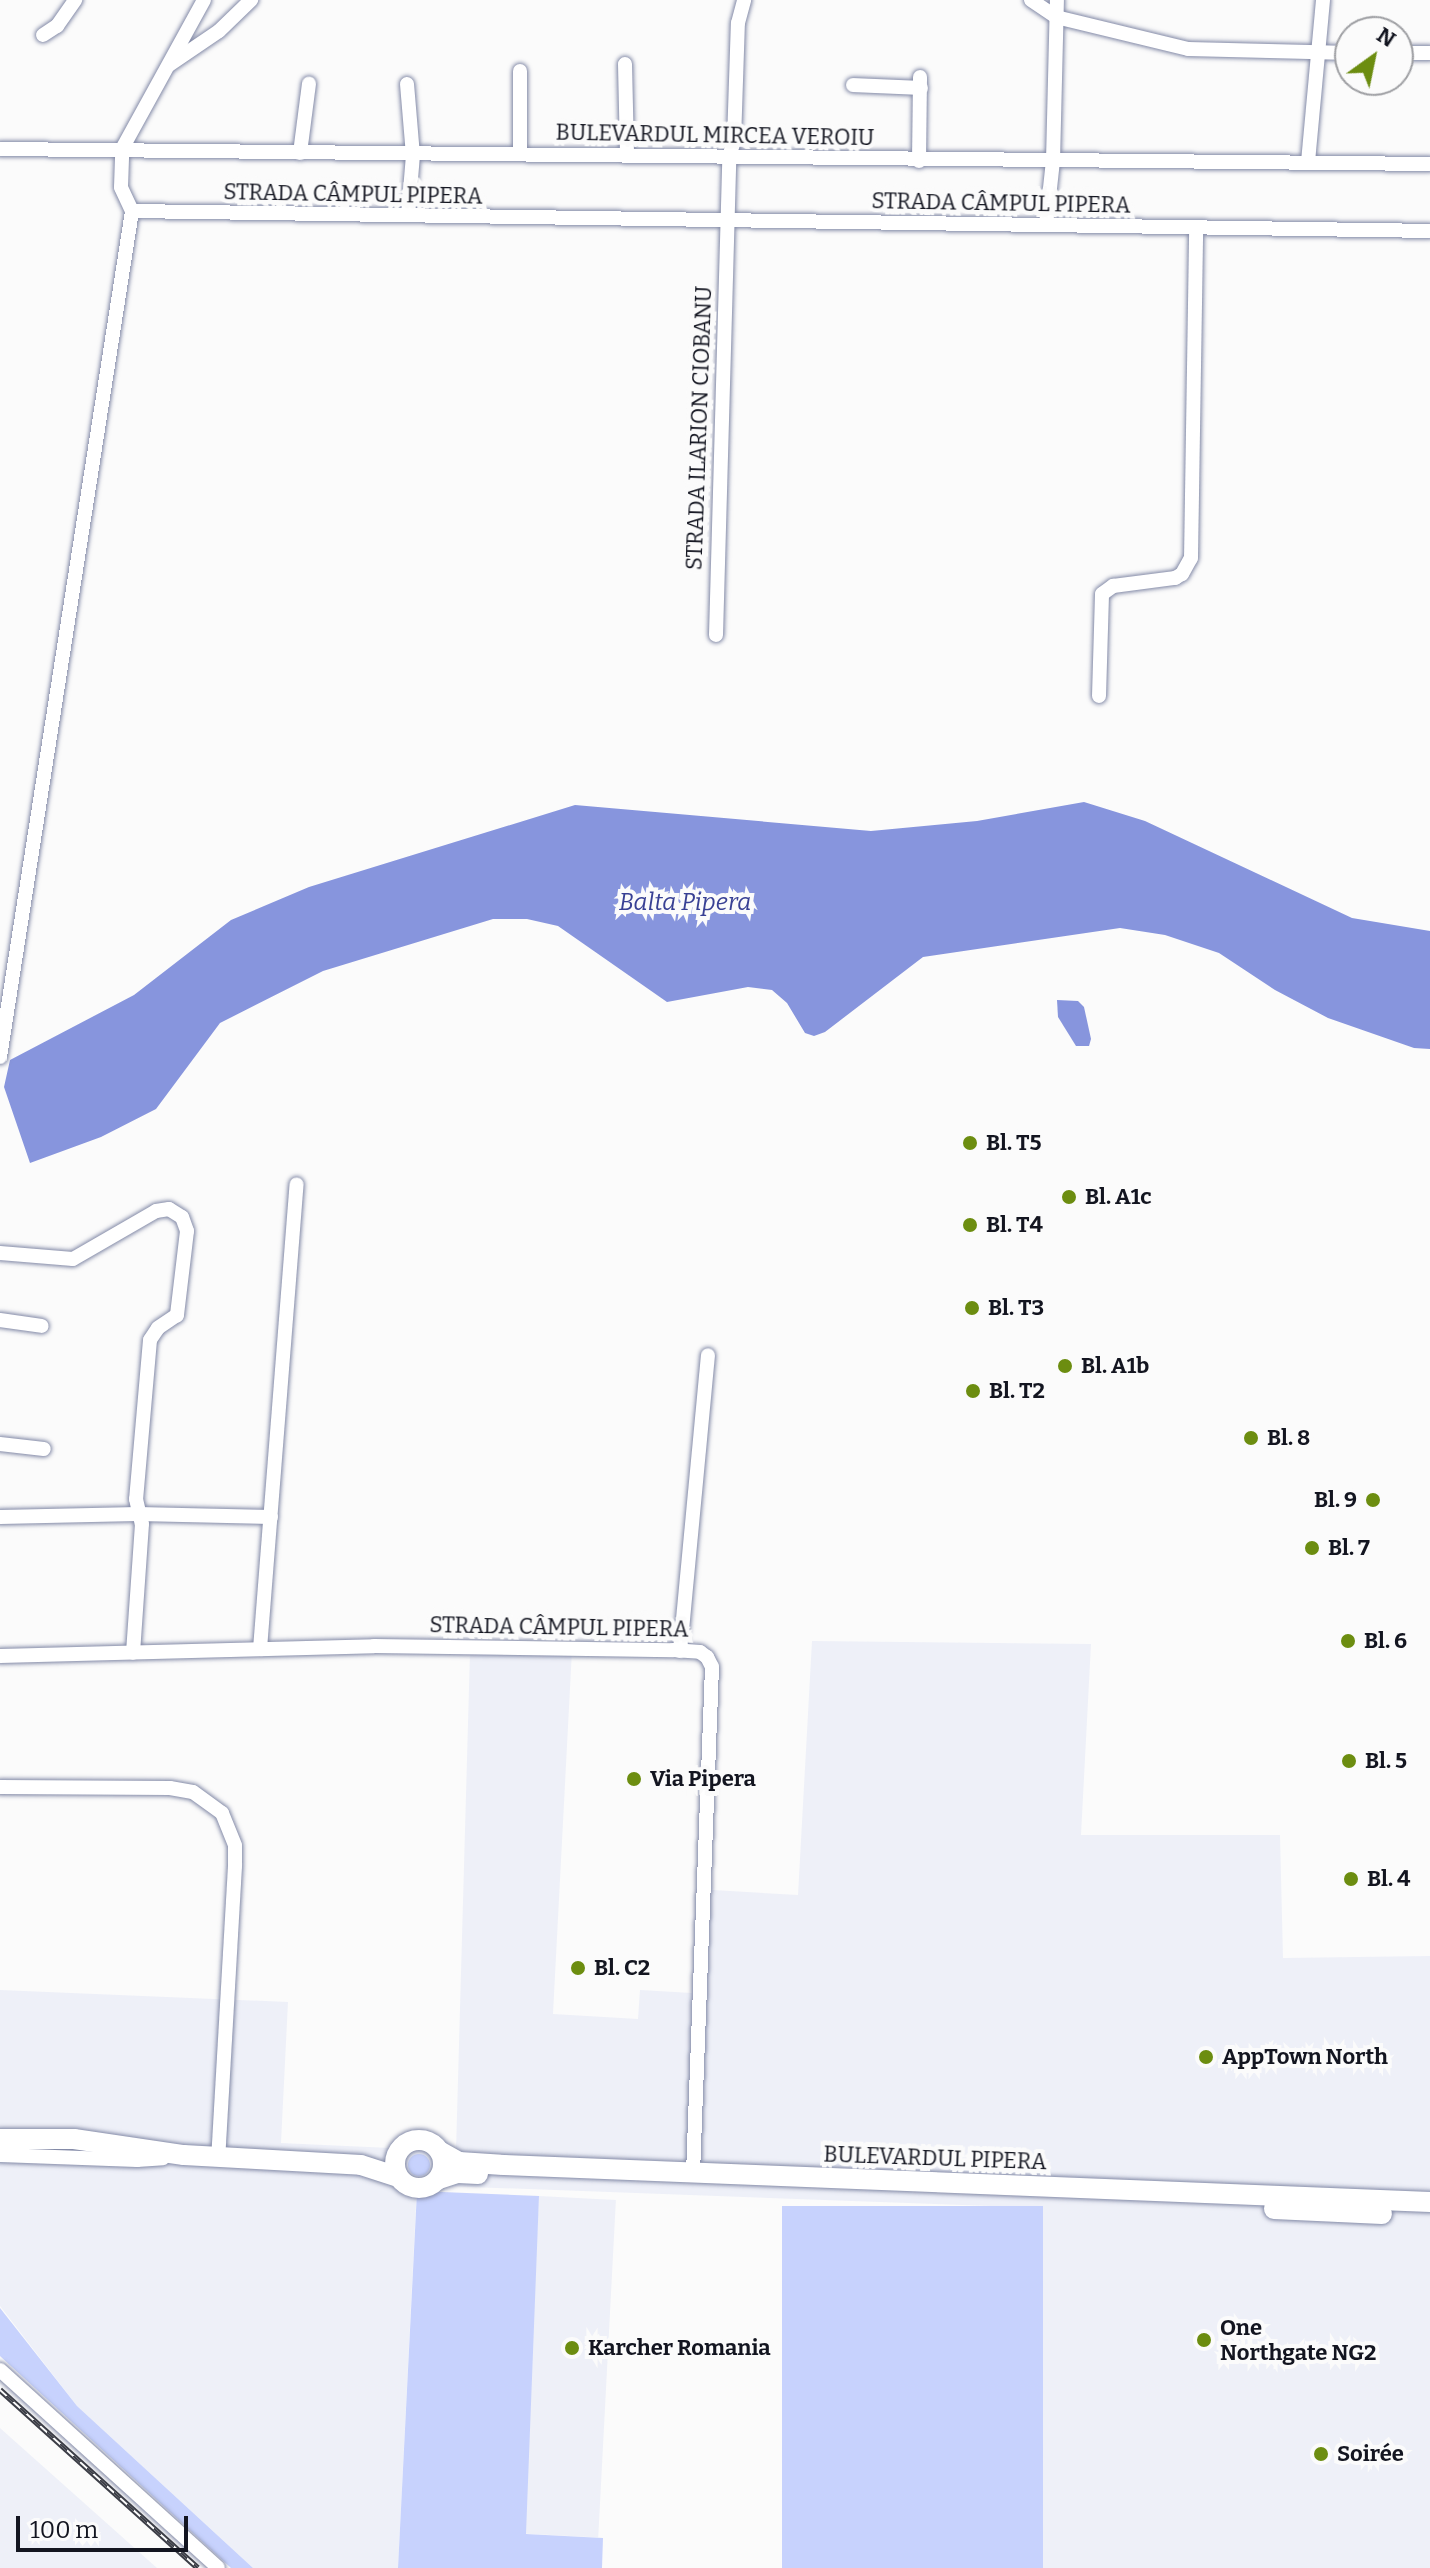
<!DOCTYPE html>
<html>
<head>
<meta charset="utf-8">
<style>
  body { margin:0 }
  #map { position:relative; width:1430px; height:2568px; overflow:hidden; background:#fbfbfb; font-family:Bitter,serif }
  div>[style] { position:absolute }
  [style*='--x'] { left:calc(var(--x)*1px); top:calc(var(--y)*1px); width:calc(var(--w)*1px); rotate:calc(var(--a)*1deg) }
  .built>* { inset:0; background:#eef0f8; transform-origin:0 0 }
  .green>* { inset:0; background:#c7d2fd; transform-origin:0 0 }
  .round { border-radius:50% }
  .water>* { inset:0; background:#8795dd }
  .roads { filter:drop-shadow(0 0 2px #838aa7) drop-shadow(0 0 2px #838aa7) }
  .minor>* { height:14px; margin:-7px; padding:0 7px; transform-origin:7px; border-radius:7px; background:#fff }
  .secondary>* { height:20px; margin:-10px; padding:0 10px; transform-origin:10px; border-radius:10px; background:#fff }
  .secondary>.ring { margin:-10px; padding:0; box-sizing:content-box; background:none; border:20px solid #fff; border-radius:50% }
  .rail>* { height:6px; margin-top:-3px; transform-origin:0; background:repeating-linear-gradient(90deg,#fbfbfb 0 9px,#3b3d46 0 18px); box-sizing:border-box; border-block:2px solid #3b3d46 }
  .dots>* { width:22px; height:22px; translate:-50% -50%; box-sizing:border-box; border:4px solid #fbfbfb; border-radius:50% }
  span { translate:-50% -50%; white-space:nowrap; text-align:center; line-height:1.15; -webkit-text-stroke:8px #fbfbfb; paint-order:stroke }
  .street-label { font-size:22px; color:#131520 }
  .poi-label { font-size:22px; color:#131520; font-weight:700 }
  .left { translate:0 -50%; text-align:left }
  .right { translate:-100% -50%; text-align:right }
  .water-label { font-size:24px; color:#384094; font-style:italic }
  .north { position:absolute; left:1334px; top:16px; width:80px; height:80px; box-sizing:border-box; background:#fbfbfb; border:2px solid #9e9fa3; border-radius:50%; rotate:33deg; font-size:22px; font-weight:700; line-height:32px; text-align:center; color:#131520 }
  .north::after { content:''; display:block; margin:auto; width:28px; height:36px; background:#6c8d10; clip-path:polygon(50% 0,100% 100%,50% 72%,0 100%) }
  .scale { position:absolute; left:16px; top:2516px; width:172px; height:36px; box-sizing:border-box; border:4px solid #131520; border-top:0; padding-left:10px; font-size:24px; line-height:28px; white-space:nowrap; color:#131520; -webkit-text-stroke:6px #fbfbfb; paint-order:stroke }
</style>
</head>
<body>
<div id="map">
  <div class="built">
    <div style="clip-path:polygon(812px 1641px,1091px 1644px,1081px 1835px,1280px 1835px,1283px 1958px,1430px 1956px,1430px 2568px,1029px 2568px,1043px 2208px,417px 2185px,398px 2568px,253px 2568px,77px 2406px,0 2306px,0 1990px,288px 2002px,281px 2143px,456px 2151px,470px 1652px,572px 1650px,553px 2014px,638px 2019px,640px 1990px,692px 1993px,696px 1889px,798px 1895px)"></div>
    <div style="left:539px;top:2196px;width:77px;height:338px;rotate:3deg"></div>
    <div style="clip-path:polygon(0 2428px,157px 2568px,0 2568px)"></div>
  </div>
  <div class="green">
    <div class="round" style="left:408px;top:2154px;width:22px;height:22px"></div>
    <div style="clip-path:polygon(417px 2191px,539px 2196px,526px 2534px,603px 2538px,602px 2568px,398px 2568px)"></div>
    <div style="left:782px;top:2206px;width:261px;height:362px"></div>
    <div style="clip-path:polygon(0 2308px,77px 2406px,253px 2568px,231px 2568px,0 2356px)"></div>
  </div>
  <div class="water">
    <div style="clip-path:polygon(1084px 802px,1145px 821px,1352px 918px,1430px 931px,1430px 1049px,1414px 1048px,1328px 1018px,1275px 990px,1219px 953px,1165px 935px,1120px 928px,923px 957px,825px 1032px,814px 1036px,805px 1033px,787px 1003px,772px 990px,748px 987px,667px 1002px,558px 926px,527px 919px,493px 919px,323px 971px,220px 1023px,156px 1109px,101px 1137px,30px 1163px,4px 1087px,10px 1060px,134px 995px,231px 920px,309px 887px,575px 805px,871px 831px,977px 821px)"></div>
    <div style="clip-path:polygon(1057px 1000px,1078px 1001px,1084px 1007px,1091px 1039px,1089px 1046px,1076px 1046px,1058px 1017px)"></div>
  </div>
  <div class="roads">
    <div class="minor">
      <div style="--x:1031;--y:0;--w:30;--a:34"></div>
      <div style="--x:1056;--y:17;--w:136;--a:13.6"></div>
      <div style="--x:1188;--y:49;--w:162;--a:1.4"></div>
      <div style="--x:43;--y:35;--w:17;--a:-33"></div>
      <div style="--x:57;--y:26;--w:32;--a:-55"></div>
      <div style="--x:1398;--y:53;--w:32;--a:0"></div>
      <div style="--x:625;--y:64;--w:90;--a:88.7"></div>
      <div style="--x:169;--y:65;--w:60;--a:-34.2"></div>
      <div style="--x:219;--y:31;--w:45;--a:-44.1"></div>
      <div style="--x:520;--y:71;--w:83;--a:90"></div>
      <div style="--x:407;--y:84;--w:71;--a:85.2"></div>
      <div style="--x:413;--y:155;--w:60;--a:94.8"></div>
      <div style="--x:853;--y:85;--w:68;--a:2.5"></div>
      <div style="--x:0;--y:149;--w:1430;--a:0.6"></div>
      <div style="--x:300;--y:153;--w:70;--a:-82.6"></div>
      <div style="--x:919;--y:161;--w:84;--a:-89.3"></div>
      <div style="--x:1308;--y:162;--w:163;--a:-84.7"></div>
      <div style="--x:132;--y:211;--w:1298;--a:0.88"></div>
      <div style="--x:132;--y:211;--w:26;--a:-115"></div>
      <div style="--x:121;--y:187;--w:38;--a:-88"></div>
      <div style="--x:122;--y:149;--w:170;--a:-61.2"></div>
      <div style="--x:1046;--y:225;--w:64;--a:-83.8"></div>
      <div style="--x:1053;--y:161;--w:161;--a:-88.6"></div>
      <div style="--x:716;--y:635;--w:478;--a:-88.4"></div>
      <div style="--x:729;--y:157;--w:17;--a:-73"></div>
      <div style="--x:734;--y:141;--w:118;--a:-88.1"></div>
      <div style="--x:738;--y:23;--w:24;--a:-75"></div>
      <div style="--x:1099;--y:696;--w:102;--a:-88.3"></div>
      <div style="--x:1102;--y:594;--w:14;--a:-36"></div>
      <div style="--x:1113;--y:586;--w:63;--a:-7.4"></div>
      <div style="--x:1175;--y:578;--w:8;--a:-30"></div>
      <div style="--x:1182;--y:574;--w:18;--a:-61"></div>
      <div style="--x:1191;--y:558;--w:331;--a:-89.1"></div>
      <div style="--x:0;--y:1057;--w:856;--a:-81.13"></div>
      <div style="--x:0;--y:1253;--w:73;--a:4.7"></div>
      <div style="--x:73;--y:1259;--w:96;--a:-30"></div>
      <div style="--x:156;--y:1211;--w:13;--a:-9"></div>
      <div style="--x:169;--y:1209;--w:15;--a:32"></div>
      <div style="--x:182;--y:1217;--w:15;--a:70"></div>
      <div style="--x:187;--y:1231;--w:85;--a:96.8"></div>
      <div style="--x:177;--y:1315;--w:23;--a:146"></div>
      <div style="--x:158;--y:1328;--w:14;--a:124"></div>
      <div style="--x:150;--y:1340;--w:160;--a:95"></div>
      <div style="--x:136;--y:1499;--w:26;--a:77"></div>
      <div style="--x:142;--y:1524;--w:129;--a:94"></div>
      <div style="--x:0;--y:1320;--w:42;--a:8.1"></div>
      <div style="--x:0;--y:1444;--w:44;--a:6.5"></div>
      <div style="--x:0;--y:1517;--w:138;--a:-1.2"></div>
      <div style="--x:138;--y:1514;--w:133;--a:1.3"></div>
      <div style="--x:260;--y:1649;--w:466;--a:-85.5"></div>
      <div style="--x:680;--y:1651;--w:297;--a:-84.6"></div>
      <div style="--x:0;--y:1656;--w:374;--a:-1.5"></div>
      <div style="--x:374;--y:1646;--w:299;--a:0.8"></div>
      <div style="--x:673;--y:1650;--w:27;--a:4"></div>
      <div style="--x:700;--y:1652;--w:9;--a:36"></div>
      <div style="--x:707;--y:1657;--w:11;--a:63"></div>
      <div style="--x:712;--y:1667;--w:505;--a:92.15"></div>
      <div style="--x:0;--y:1787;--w:170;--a:0.3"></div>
      <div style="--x:170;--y:1788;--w:23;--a:10"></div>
      <div style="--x:193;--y:1792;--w:36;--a:36"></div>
      <div style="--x:222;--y:1813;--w:35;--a:68"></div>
      <div style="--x:235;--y:1846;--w:20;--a:90"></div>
      <div style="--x:235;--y:1866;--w:292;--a:93.3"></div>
      <div style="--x:0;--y:2155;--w:137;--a:2.1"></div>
      <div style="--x:137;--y:2160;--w:26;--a:-4"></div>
      <div style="--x:0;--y:2370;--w:294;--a:42.2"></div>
    </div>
    <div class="secondary">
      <div style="--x:0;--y:2139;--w:74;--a:0"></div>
      <div style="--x:74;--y:2139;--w:111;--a:8.3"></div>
      <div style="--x:184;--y:2155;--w:177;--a:3.2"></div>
      <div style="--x:361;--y:2165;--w:39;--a:18"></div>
      <div class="ring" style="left:395px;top:2140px;width:28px;height:28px"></div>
      <div style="--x:441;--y:2152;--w:21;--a:29"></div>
      <div style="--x:459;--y:2162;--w:45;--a:3.8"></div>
      <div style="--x:504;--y:2165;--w:927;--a:2.29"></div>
      <div style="--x:439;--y:2179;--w:20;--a:-18"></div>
      <div style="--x:458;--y:2173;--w:20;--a:3"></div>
      <div style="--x:1274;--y:2209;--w:108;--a:2.7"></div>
    </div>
  </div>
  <div class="rail">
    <div style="--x:0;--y:2390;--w:266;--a:42"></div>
  </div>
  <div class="dots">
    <div style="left:970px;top:1143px;background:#6c8d10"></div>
    <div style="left:1069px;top:1197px;background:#6c8d10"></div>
    <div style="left:970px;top:1225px;background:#6c8d10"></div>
    <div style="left:972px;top:1308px;background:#6c8d10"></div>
    <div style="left:1065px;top:1366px;background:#6c8d10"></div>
    <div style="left:973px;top:1391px;background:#6c8d10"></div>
    <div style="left:1251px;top:1438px;background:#6c8d10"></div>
    <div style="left:1373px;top:1500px;background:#6c8d10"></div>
    <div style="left:1312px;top:1548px;background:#6c8d10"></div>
    <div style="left:1348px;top:1641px;background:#6c8d10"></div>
    <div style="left:1349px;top:1761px;background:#6c8d10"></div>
    <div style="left:634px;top:1779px;background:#6c8d10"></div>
    <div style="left:1351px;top:1879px;background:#6c8d10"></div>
    <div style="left:578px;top:1968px;background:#6c8d10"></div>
    <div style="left:1206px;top:2057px;background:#6c8d10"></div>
    <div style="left:1204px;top:2340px;background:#6c8d10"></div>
    <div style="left:572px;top:2348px;background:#6c8d10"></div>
    <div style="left:1321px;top:2454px;background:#6c8d10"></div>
  </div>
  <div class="street-label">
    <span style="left:715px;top:135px;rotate:1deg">BULEVARDUL MIRCEA VEROIU</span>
    <span style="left:353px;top:194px;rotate:1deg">STRADA CÂMPUL PIPERA</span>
    <span style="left:1001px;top:203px;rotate:1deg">STRADA CÂMPUL PIPERA</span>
    <span style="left:699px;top:428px;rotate:-88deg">STRADA ILARION CIOBANU</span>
    <span style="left:559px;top:1627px;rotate:1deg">STRADA CÂMPUL PIPERA</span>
    <span style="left:935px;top:2158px;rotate:2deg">BULEVARDUL PIPERA</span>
  </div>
  <div class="poi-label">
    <span class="left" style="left:986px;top:1143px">Bl. T5</span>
    <span class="left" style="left:1085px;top:1197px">Bl. A1c</span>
    <span class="left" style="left:986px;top:1225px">Bl. T4</span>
    <span class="left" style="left:988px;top:1308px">Bl. T3</span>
    <span class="left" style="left:1081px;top:1366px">Bl. A1b</span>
    <span class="left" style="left:989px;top:1391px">Bl. T2</span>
    <span class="left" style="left:1267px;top:1438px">Bl. 8</span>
    <span class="right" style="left:1357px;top:1500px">Bl. 9</span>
    <span class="left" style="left:1328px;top:1548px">Bl. 7</span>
    <span class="left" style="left:1364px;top:1641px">Bl. 6</span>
    <span class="left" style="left:1365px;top:1761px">Bl. 5</span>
    <span class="left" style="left:650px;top:1779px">Via Pipera</span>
    <span class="left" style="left:1367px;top:1879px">Bl. 4</span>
    <span class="left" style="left:594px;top:1968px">Bl. C2</span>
    <span class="left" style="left:1222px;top:2057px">AppTown North</span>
    <span class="left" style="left:1220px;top:2340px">One<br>Northgate NG2</span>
    <span class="left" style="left:588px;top:2348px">Karcher Romania</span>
    <span class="left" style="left:1337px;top:2454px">Soirée</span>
  </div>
  <div class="water-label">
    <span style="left:685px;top:903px">Balta Pipera</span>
  </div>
  <div class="north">N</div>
  <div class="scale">100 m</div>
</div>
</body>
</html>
